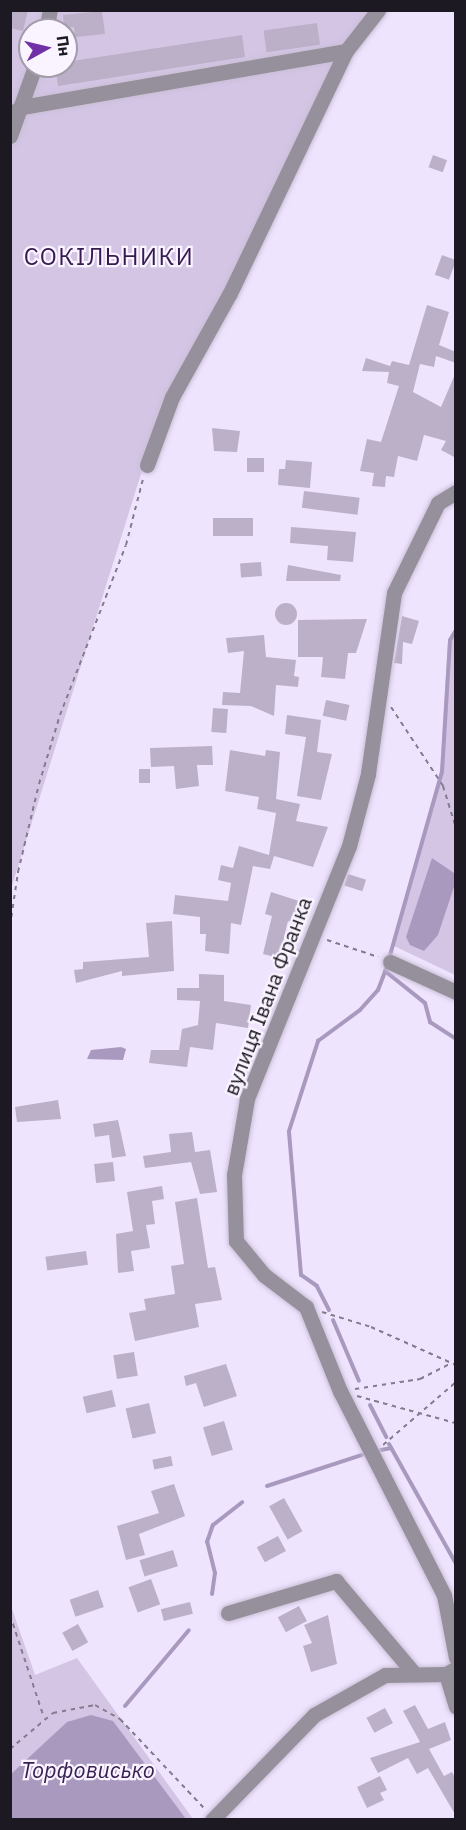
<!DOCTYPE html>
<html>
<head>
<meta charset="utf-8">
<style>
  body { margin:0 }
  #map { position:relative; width:466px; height:1830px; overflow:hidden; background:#efe4fe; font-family:"IBM Plex Sans",sans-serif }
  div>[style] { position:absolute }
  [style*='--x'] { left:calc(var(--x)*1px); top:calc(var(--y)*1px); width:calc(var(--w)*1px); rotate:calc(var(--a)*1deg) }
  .green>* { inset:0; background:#d4c5e5 }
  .water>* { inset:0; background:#aa99bf }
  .stream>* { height:4px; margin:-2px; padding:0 2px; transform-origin:2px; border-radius:2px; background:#aa99bf }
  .building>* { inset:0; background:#bbb0c8; transform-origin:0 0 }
  .round { border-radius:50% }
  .path>* { height:2px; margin-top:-1px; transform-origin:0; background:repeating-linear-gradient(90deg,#837c8d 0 4.5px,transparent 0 9px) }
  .roads { filter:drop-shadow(0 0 2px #c9bfd6) drop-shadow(0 0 2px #c9bfd6) }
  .minor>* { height:15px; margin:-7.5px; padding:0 7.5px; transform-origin:7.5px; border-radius:7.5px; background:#95909b }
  span { translate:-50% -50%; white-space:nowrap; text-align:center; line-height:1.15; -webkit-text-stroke:4.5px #f9f4ff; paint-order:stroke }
  .street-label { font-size:21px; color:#1d1922 }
  .water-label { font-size:22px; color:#392051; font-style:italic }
  .quarter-label { font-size:24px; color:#371952; letter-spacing:1.5px }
  .frame { position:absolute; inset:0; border:12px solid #1d1922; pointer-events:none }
  .north { position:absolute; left:18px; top:18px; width:60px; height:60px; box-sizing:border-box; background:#f9f4ff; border:2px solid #a19ca7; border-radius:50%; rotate:82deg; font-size:16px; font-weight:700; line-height:24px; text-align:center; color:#1d1922 }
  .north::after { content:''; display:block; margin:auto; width:21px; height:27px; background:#7131a6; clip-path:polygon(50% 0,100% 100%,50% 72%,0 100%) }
</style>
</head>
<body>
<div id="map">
  <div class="green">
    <div style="clip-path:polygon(evenodd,11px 11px,374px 11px,162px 407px,11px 889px,11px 11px,30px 30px,66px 30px,66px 66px,30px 66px,30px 30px)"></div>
    <div style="clip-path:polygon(455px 631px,455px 975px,392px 945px,440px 774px,448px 642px)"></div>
    <div style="clip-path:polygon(10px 1603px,35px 1675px,77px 1658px,193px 1819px,11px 1819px)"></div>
  </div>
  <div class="water">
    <div style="clip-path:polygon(432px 858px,454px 873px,455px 884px,438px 935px,424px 951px,410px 945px,406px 937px)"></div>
    <div style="clip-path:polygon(121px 1047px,126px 1049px,123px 1060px,87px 1059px,91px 1050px)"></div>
    <div style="clip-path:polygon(91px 1715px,113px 1721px,186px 1819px,11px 1819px,11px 1774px,67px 1722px)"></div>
  </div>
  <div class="stream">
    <div style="--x:385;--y:971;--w:51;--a:38.7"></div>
    <div style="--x:425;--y:1003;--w:20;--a:75"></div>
    <div style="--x:430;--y:1022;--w:31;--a:33"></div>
    <div style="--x:329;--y:1310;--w:27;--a:-117"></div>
    <div style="--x:317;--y:1286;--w:19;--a:-145"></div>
    <div style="--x:301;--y:1275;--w:144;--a:-94.8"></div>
    <div style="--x:289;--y:1131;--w:95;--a:-72.1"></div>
    <div style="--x:318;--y:1041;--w:52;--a:-36.4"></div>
    <div style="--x:360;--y:1010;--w:27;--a:-48"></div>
    <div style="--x:378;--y:990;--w:26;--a:-69"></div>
    <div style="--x:387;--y:966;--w:202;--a:-74.2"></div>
    <div style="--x:442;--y:772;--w:132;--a:-86.5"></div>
    <div style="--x:450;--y:640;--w:12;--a:-59"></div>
    <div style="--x:333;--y:1320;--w:66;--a:66.9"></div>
    <div style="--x:370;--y:1405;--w:36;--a:63"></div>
    <div style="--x:389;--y:1444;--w:137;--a:60.8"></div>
    <div style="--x:381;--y:1450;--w:10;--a:-11"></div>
    <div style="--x:267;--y:1486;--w:100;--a:-18.1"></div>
    <div style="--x:212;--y:1594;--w:21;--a:-82"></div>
    <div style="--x:215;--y:1573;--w:32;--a:-104"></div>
    <div style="--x:207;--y:1542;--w:18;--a:-71"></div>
    <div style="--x:213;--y:1525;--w:37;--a:-38"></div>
    <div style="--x:125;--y:1706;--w:99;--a:-49.9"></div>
  </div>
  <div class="building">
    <div style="clip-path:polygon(10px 10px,28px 10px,23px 31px,10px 28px)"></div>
    <div style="clip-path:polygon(102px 11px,105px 34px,75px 37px,74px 27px,64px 28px,63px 15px)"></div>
    <div style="left:317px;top:23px;width:22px;height:54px;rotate:82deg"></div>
    <div style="clip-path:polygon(242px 35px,245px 57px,58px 86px,55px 66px,66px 66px,66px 62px)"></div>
    <div style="left:433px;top:155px;width:15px;height:13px;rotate:20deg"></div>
    <div style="left:442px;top:255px;width:15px;height:21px;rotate:20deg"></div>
    <div style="clip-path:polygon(427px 305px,449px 312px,439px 345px,456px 352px,456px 363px,436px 356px,434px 367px,420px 364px,413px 392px,441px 407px,456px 372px,456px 458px,441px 450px,446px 441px,424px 435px,417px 461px,398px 456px,394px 477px,386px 476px,385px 487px,372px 486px,374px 473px,360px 471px,367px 439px,381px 442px,399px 386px,387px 383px,389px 372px,362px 371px,366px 358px,390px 366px,392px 361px,409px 365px)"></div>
    <div style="clip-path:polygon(212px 428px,240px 431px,237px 452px,214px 451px)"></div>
    <div style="left:247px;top:458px;width:17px;height:14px"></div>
    <div style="clip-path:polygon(286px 460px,312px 462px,310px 488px,278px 485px,279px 469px,285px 469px)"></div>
    <div style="left:304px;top:491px;width:56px;height:17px;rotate:7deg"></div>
    <div style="left:213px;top:518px;width:40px;height:18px"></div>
    <div style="clip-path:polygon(291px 527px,356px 532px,353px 562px,327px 560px,328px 546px,290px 543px)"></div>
    <div style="left:261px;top:562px;width:14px;height:21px;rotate:86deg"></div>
    <div style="clip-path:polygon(288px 565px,341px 575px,340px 581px,286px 581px)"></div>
    <div class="round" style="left:275px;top:603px;width:22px;height:22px"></div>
    <div style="clip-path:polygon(402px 616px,419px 621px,412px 644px,403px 642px,402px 664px,394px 663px)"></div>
    <div style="clip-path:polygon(367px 619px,356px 653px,348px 653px,345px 679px,321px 677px,323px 657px,298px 657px,298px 620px)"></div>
    <div style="clip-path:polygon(264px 635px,266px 657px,296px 660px,294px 676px,299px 677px,298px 687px,276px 685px,274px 716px,251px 706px,222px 705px,223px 692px,240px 693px,244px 651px,228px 653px,226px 638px)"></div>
    <div style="left:326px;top:700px;width:24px;height:16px;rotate:12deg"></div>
    <div style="left:213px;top:708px;width:15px;height:24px;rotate:4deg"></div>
    <div style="clip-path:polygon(287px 715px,321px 720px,317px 752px,332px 754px,321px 800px,297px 796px,306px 737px,285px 734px)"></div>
    <div style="clip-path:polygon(212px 746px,213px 765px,197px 765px,199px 786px,176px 789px,174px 766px,151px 767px,150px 748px)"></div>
    <div style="clip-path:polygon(230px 750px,265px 756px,266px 750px,280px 752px,276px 799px,300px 804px,296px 821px,328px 827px,313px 867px,274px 856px,270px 869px,253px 866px,241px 925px,231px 923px,229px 954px,205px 951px,206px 934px,200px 934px,200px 917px,173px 914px,175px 895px,228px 901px,231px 883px,218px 880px,221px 865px,233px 868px,239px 846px,269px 855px,276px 813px,257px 809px,259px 797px,225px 791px)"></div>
    <div style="left:139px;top:769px;width:11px;height:14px"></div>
    <div style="left:348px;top:874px;width:19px;height:12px;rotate:18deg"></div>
    <div style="clip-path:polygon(271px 892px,299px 901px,293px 923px,288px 921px,279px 958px,263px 954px,272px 916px,265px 914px)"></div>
    <div style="clip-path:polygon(172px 921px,174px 971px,122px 976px,122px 971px,76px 983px,74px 970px,83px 969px,83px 962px,149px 957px,146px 923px)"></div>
    <div style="clip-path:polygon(199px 974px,224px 975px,224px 1001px,251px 1005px,248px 1028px,216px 1023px,213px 1050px,190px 1047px,187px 1067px,149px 1063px,151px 1050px,179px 1050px,182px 1029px,198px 1025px,200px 1001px,177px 1000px,177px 988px,199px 988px)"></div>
    <div style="clip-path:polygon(58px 1100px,61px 1119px,17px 1122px,15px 1107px)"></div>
    <div style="clip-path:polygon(118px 1120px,126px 1156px,112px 1158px,109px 1135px,95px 1137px,93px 1124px)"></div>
    <div style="clip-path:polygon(192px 1132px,195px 1152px,210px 1150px,217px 1192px,200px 1194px,191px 1162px,145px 1168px,143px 1156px,171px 1152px,169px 1134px)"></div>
    <div style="left:113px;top:1162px;width:19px;height:19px;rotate:84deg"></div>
    <div style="clip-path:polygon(162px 1186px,164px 1199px,152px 1201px,155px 1224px,146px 1225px,150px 1248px,131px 1251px,134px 1271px,118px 1273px,116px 1234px,133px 1231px,127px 1192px)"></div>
    <div style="clip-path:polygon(197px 1198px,208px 1268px,215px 1267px,222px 1300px,195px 1304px,199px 1327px,135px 1341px,129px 1313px,146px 1310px,144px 1299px,175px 1294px,171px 1266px,184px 1264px,175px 1202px)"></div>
    <div style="left:86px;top:1251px;width:14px;height:41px;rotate:82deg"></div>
    <div style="left:134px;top:1352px;width:24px;height:21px;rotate:81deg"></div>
    <div style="clip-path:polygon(226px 1364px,237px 1396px,204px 1407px,196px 1383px,186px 1386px,184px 1376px)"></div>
    <div style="left:112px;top:1390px;width:17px;height:30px;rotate:77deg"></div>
    <div style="left:149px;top:1403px;width:31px;height:24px;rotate:77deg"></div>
    <div style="left:224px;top:1421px;width:30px;height:22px;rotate:73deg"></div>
    <div style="left:171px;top:1456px;width:10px;height:19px;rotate:79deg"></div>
    <div style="clip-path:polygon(174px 1484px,185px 1516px,139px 1534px,145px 1555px,126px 1560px,117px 1526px,159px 1513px,151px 1491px)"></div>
    <div style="left:284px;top:1498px;width:38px;height:17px;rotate:61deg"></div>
    <div style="left:278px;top:1536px;width:17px;height:24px;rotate:62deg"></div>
    <div style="left:173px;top:1550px;width:17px;height:35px;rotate:73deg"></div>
    <div style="left:151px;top:1579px;width:27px;height:24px;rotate:70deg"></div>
    <div style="left:98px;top:1590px;width:18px;height:30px;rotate:71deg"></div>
    <div style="left:190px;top:1602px;width:12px;height:30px;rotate:76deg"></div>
    <div style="left:299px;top:1606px;width:17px;height:24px;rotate:62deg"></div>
    <div style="clip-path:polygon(328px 1615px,337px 1664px,311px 1672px,303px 1646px,312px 1643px,304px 1625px)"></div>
    <div style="left:78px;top:1624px;width:21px;height:18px;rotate:61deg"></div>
    <div style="clip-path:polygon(415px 1705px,428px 1729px,445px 1722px,451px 1740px,429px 1749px,444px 1776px,452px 1772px,456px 1779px,456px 1816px,428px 1768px,417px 1774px,408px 1758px,378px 1773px,370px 1758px,420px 1742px,403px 1711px)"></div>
    <div style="left:385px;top:1708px;width:17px;height:21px;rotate:62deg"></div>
    <div style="clip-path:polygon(380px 1776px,387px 1790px,380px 1793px,384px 1800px,367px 1808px,357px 1787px)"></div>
  </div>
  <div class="path">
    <div style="--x:391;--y:707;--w:95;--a:56.6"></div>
    <div style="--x:443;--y:786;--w:44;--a:72.8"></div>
    <div style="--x:10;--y:926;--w:55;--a:-81.6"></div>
    <div style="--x:18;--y:872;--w:90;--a:-76.6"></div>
    <div style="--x:39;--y:784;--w:72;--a:-73.1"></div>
    <div style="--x:60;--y:715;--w:182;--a:-68.8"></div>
    <div style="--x:126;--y:545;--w:68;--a:-75.6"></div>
    <div style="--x:327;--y:940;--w:54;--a:18.4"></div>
    <div style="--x:322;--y:1312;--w:51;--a:17"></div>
    <div style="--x:371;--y:1327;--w:93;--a:24.1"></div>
    <div style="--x:355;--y:1389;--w:66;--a:-8.7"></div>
    <div style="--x:420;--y:1379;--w:33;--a:-27"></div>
    <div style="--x:357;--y:1396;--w:103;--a:15.3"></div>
    <div style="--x:383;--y:1445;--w:96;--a:-40.8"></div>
    <div style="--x:10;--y:1615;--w:108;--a:71.7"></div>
    <div style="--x:10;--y:1749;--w:56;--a:-39.9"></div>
    <div style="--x:53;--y:1713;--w:43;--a:-10.8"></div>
    <div style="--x:95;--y:1705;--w:29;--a:29"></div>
    <div style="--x:120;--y:1719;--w:122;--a:46.7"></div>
  </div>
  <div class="roads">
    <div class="minor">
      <div style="--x:46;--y:30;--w:20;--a:-79"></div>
      <div style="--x:10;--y:114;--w:14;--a:-30"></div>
      <div style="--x:22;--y:107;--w:329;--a:-9.8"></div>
      <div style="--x:10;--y:136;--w:74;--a:-70.3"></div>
      <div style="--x:147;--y:465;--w:72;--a:-69.8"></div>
      <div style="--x:172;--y:397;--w:119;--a:-60.9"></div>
      <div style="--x:230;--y:293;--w:268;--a:-64.4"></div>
      <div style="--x:346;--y:51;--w:52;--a:-52"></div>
      <div style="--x:456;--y:492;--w:21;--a:149"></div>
      <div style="--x:438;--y:503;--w:100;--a:116.1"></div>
      <div style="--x:394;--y:593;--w:183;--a:98.2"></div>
      <div style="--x:368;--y:774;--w:74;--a:104.8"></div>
      <div style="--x:349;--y:846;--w:273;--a:112"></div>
      <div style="--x:247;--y:1099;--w:77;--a:99.7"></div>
      <div style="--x:234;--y:1175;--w:66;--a:88.3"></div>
      <div style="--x:236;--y:1241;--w:44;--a:50.5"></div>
      <div style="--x:264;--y:1275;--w:53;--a:37.3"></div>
      <div style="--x:306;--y:1307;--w:91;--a:68"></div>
      <div style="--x:340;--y:1391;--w:229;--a:63"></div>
      <div style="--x:444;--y:1595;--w:64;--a:79.2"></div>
      <div style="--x:390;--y:962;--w:72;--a:24.4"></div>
      <div style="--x:228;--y:1613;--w:113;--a:-16.5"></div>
      <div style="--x:336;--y:1581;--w:119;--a:49.8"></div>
      <div style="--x:453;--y:1670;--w:8;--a:150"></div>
      <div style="--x:446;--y:1674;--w:34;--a:73"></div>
      <div style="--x:212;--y:1820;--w:146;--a:-45.8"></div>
      <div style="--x:314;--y:1715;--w:81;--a:-29.4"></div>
      <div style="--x:385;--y:1675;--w:61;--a:-0.9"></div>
    </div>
  </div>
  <div class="street-label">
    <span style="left:267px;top:996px;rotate:-69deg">вулиця Івана Франка</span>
  </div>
  <div class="water-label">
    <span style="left:88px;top:1770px">Торфовисько</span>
  </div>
  <div class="quarter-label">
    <span style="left:109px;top:257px">СОКІЛЬНИКИ</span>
  </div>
  <div class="frame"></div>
  <div class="north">Пн</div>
</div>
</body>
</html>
